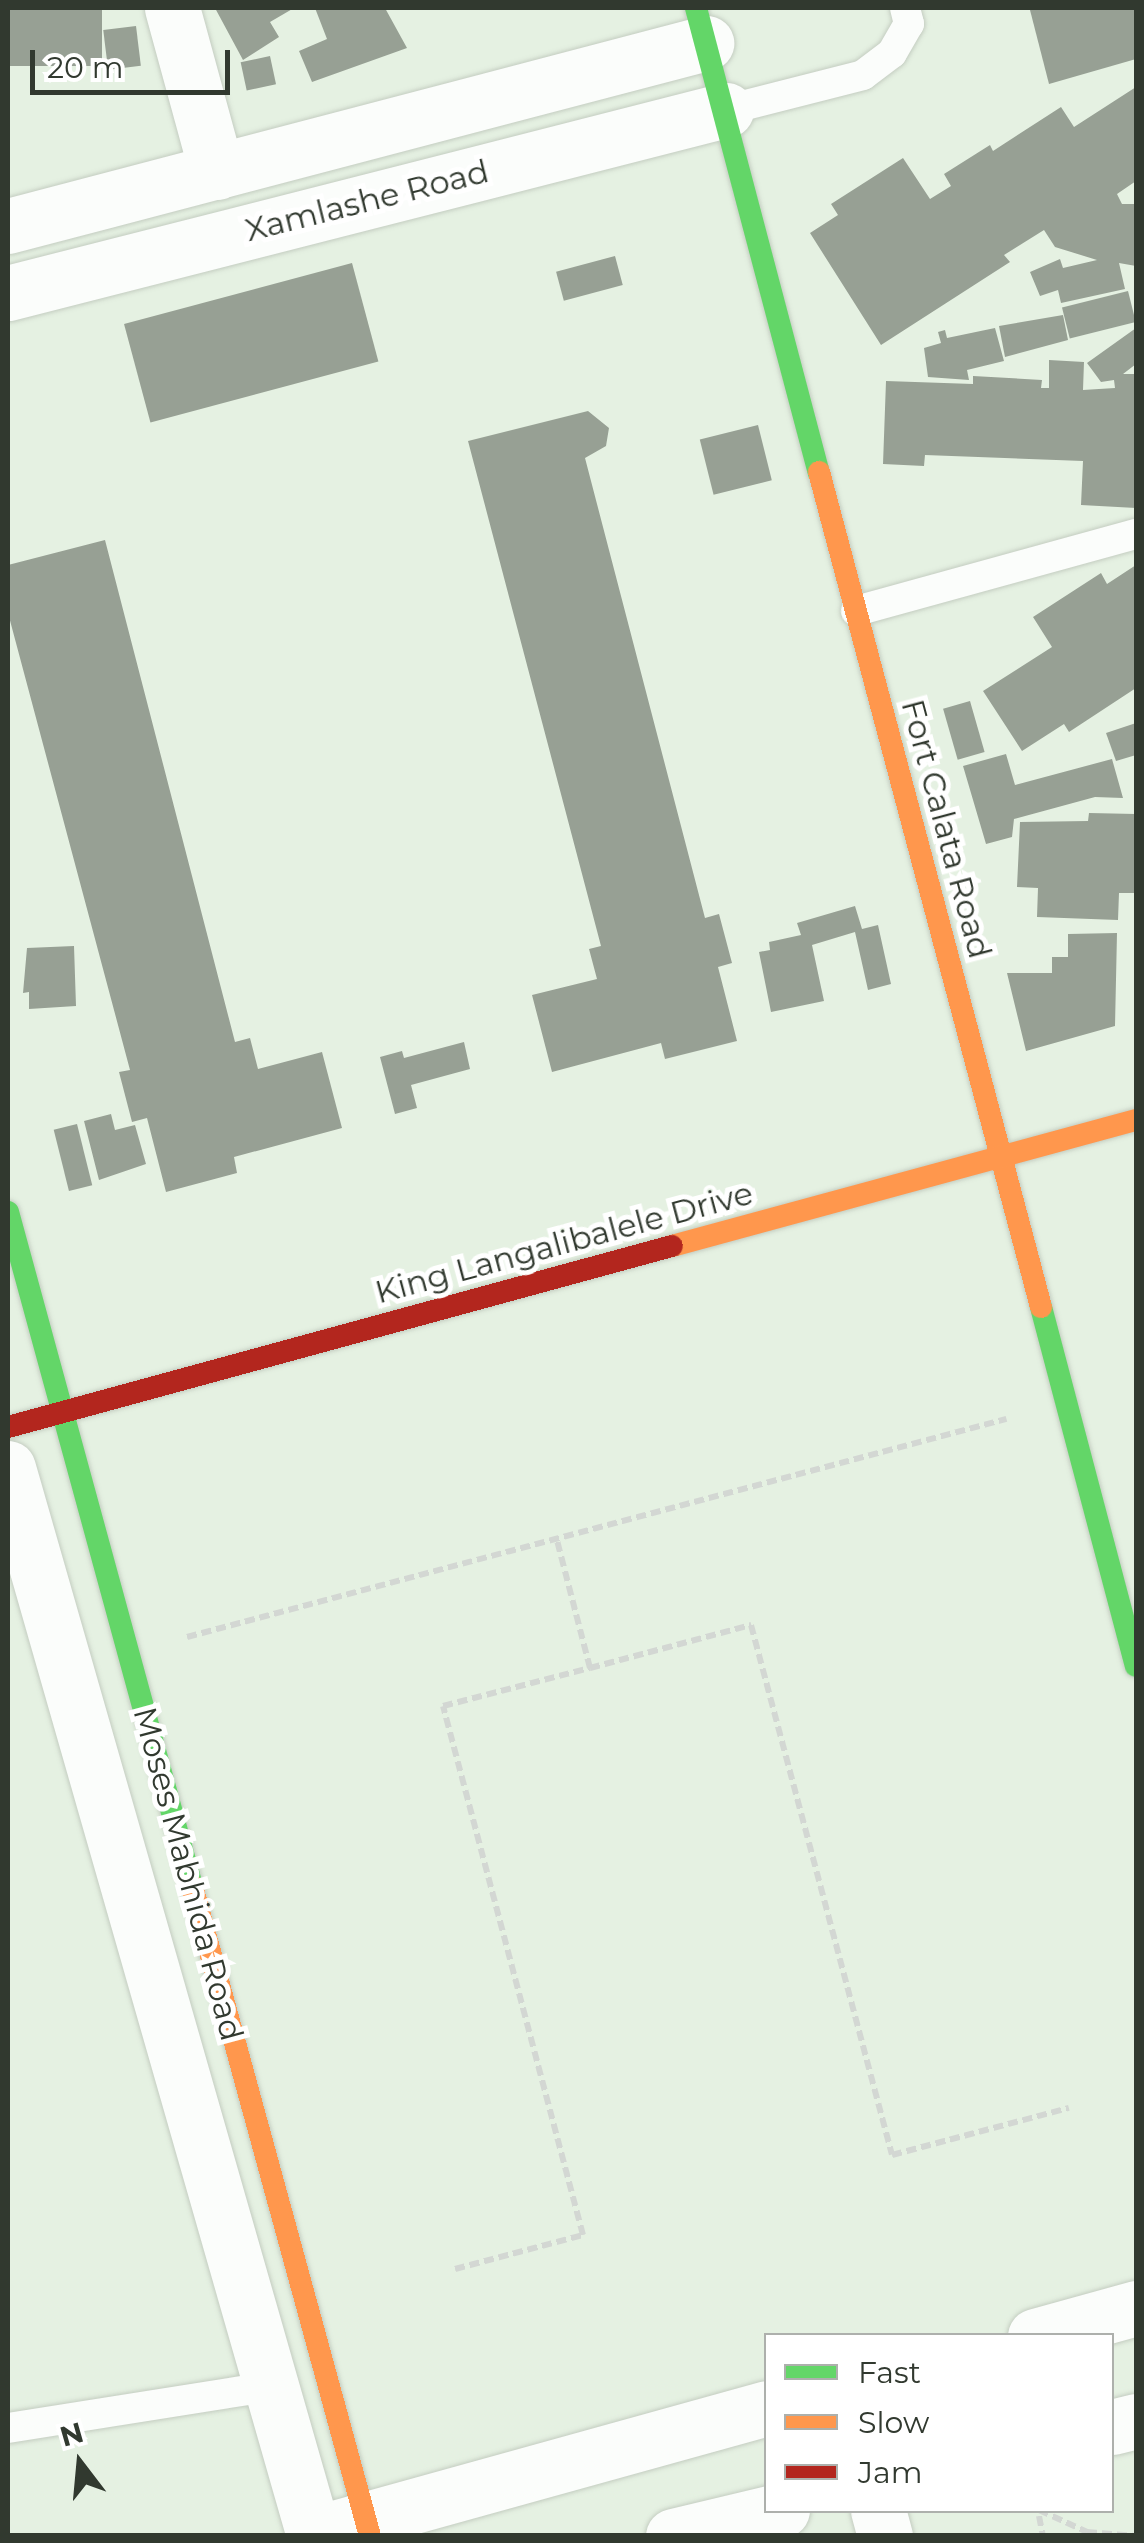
<!DOCTYPE html>
<html>
<head>
<meta charset="utf-8">
<style>
  body { margin:0 }
  #map { position:relative; width:1144px; height:2543px; overflow:hidden; background:#e5f1e2; font-family:Montserrat,sans-serif }
  div>[style] { position:absolute }
  [style*='--x'] { left:calc(var(--x)*1px); top:calc(var(--y)*1px); width:calc(var(--w)*1px); rotate:calc(var(--a)*1deg) }
  .building>* { inset:0; background:#97a094; transform-origin:0 0 }
  .path>* { height:6px; margin-top:-3px; transform-origin:0; background:repeating-linear-gradient(90deg,#d3d7d3 0 10px,transparent 0 15px) }
  .roads { filter:drop-shadow(0 0 2px #c4cdc1) drop-shadow(0 0 2px #c4cdc1) }
  .lane>* { height:30px; margin:-15px; padding:0 15px; transform-origin:15px; border-radius:15px; background:#fbfdfb }
  .street>* { height:55px; margin:-27.5px; padding:0 27.5px; transform-origin:27.5px; border-radius:27.5px; background:#fbfdfb }
  .fast>* { height:22px; margin:-11px; padding:0 11px; transform-origin:11px; border-radius:11px; background:#63d668 }
  .slow>* { height:22px; margin:-11px; padding:0 11px; transform-origin:11px; border-radius:11px; background:#ff974d }
  .jam>* { height:22px; margin:-11px; padding:0 11px; transform-origin:11px; border-radius:11px; background:#b3261e }
  span { translate:-50% -50%; white-space:nowrap; text-align:center; line-height:1.15; -webkit-text-stroke:10px #fff; paint-order:stroke }
  .street-label { font-size:32px; color:#31392f }
  .frame { position:absolute; inset:0; border:10px solid #31392f; pointer-events:none }
  .legend { position:absolute; left:764px; top:2333px; width:350px; height:180px; box-sizing:border-box; background:#fff; border:2px solid #adb0ac; margin:0; padding:12px 18px; list-style:none; font-size:30px; color:#31392f }
  .legend li { display:flex; align-items:center; gap:20px; height:50px }
  .legend b { width:50px; border:2px solid #adb0ac }
  .north { position:absolute; left:30px; top:2413px; width:100px; height:100px; -webkit-text-stroke:8px #fff; paint-order:stroke; rotate:344deg; font-size:28px; font-weight:700; line-height:40px; text-align:center; color:#31392f }
  .north::after { content:''; display:block; margin:auto; width:35px; height:45px; background:#31392f; clip-path:polygon(50% 0,100% 100%,50% 72%,0 100%) }
  .scale { position:absolute; left:30px; top:50px; width:200px; height:45px; box-sizing:border-box; border:5px solid #31392f; border-top:0; padding-left:12px; font-size:30px; line-height:35px; white-space:nowrap; color:#31392f; -webkit-text-stroke:8px #fff; paint-order:stroke }
</style>
</head>
<body>
<div id="map">
  <div class="building">
    <div style="left:8px;top:8px;width:94px;height:58px"></div>
    <div style="clip-path:polygon(215px 8px,294px 8px,270px 22px,279px 37px,243px 60px)"></div>
    <div style="clip-path:polygon(315px 8px,385px 8px,407px 48px,312px 82px,299px 51px,327px 39px)"></div>
    <div style="clip-path:polygon(1040px 8px,1136px 8px,1136px 59px,1049px 84px,1030px 10px)"></div>
    <div style="left:136px;top:26px;width:40px;height:33px;rotate:83deg"></div>
    <div style="left:270px;top:56px;width:29px;height:30px;rotate:78deg"></div>
    <div style="clip-path:polygon(1136px 87px,1136px 181px,1117px 194px,1122px 204px,1136px 204px,1136px 266px,1119px 263px,1125px 289px,1061px 303px,1058px 290px,1040px 296px,1030px 272px,1060px 259px,1063px 268px,1097px 260px,1055px 247px,1044px 230px,1004px 255px,1010px 262px,881px 345px,810px 233px,838px 215px,831px 204px,903px 158px,930px 199px,951px 186px,944px 174px,990px 145px,993px 151px,1061px 107px,1074px 127px)"></div>
    <div style="left:615px;top:256px;width:30px;height:61px;rotate:75deg"></div>
    <div style="left:352px;top:263px;width:102px;height:236px;rotate:75deg"></div>
    <div style="left:1128px;top:291px;width:32px;height:68px;rotate:76deg"></div>
    <div style="clip-path:polygon(1063px 315px,1068px 340px,1005px 357px,999px 326px)"></div>
    <div style="clip-path:polygon(995px 328px,1004px 361px,967px 370px,969px 380px,928px 377px,924px 348px,941px 343px,938px 332px,945px 330px,947px 338px)"></div>
    <div style="clip-path:polygon(1136px 328px,1136px 364px,1123px 374px,1136px 374px,1136px 508px,1081px 505px,1083px 461px,925px 455px,924px 466px,883px 464px,886px 381px,973px 384px,973px 376px,1042px 380px,1041px 388px,1049px 388px,1049px 360px,1084px 362px,1083px 390px,1115px 388px,1114px 380px,1101px 382px,1087px 363px)"></div>
    <div style="clip-path:polygon(588px 411px,609px 428px,606px 446px,585px 458px,705px 918px,719px 914px,732px 963px,718px 967px,737px 1041px,665px 1059px,661px 1043px,552px 1072px,532px 995px,597px 979px,589px 949px,601px 946px,468px 441px)"></div>
    <div style="left:758px;top:425px;width:57px;height:60px;rotate:76deg"></div>
    <div style="clip-path:polygon(105px 540px,235px 1042px,250px 1038px,258px 1069px,322px 1052px,342px 1128px,234px 1157px,237px 1173px,166px 1192px,147px 1118px,132px 1122px,119px 1072px,130px 1070px,8px 613px,8px 565px)"></div>
    <div style="clip-path:polygon(1136px 565px,1136px 688px,1069px 732px,1064px 724px,1022px 751px,983px 691px,1052px 647px,1033px 617px,1101px 573px,1107px 584px)"></div>
    <div style="left:970px;top:701px;width:53px;height:28px;rotate:74deg"></div>
    <div style="clip-path:polygon(1136px 723px,1136px 755px,1116px 761px,1106px 733px)"></div>
    <div style="clip-path:polygon(1006px 754px,1015px 785px,1112px 759px,1123px 798px,1095px 797px,1014px 819px,1012px 837px,986px 844px,963px 766px)"></div>
    <div style="clip-path:polygon(1089px 813px,1136px 814px,1136px 893px,1119px 893px,1118px 920px,1037px 917px,1038px 888px,1017px 887px,1020px 822px,1088px 821px)"></div>
    <div style="clip-path:polygon(855px 906px,862px 929px,878px 925px,891px 984px,868px 990px,855px 932px,812px 945px,824px 1001px,771px 1012px,759px 952px,770px 950px,769px 942px,801px 935px,797px 923px)"></div>
    <div style="clip-path:polygon(1117px 933px,1115px 1026px,1026px 1051px,1007px 973px,1052px 973px,1052px 957px,1068px 957px,1068px 934px)"></div>
    <div style="clip-path:polygon(74px 946px,76px 1006px,29px 1009px,29px 992px,23px 993px,27px 948px)"></div>
    <div style="clip-path:polygon(464px 1042px,470px 1069px,411px 1085px,417px 1108px,395px 1114px,380px 1057px,402px 1051px,404px 1058px)"></div>
    <div style="clip-path:polygon(111px 1114px,115px 1130px,135px 1125px,146px 1164px,99px 1180px,84px 1121px)"></div>
    <div style="left:77px;top:1124px;width:63px;height:24px;rotate:76deg"></div>
  </div>
  <div class="path">
    <div style="--x:187;--y:1637;--w:848;--a:-14.91"></div>
    <div style="--x:590;--y:1668;--w:167;--a:-15"></div>
    <div style="--x:751;--y:1625;--w:548;--a:75.1"></div>
    <div style="--x:892;--y:2155;--w:183;--a:-14.9"></div>
    <div style="--x:455;--y:2269;--w:132;--a:-14.9"></div>
    <div style="--x:583;--y:2235;--w:547;--a:-104.82"></div>
    <div style="--x:443;--y:1706;--w:152;--a:-14.5"></div>
    <div style="--x:590;--y:1668;--w:135;--a:-104.5"></div>
    <div style="--x:1039;--y:2510;--w:53;--a:24.6"></div>
    <div style="--x:1087;--y:2532;--w:49;--a:4.7"></div>
    <div style="--x:1039;--y:2516;--w:20;--a:79"></div>
  </div>
  <div class="roads">
    <div class="lane">
      <div style="--x:726;--y:110;--w:141;--a:-14.3"></div>
      <div style="--x:863;--y:75;--w:36;--a:-37"></div>
      <div style="--x:892;--y:53;--w:34;--a:-60"></div>
      <div style="--x:909;--y:24;--w:16;--a:-104"></div>
      <div style="--x:856;--y:611;--w:290;--a:-15.4"></div>
      <div style="--x:8;--y:2428;--w:268;--a:-9"></div>
    </div>
    <div class="street">
      <div style="--x:172;--y:8;--w:170;--a:74.7"></div>
      <div style="--x:8;--y:226;--w:722;--a:-14.69"></div>
      <div style="--x:8;--y:293;--w:741;--a:-14.3"></div>
      <div style="--x:8;--y:1468;--w:1111;--a:74.01"></div>
      <div style="--x:1035;--y:2336;--w:105;--a:-15.5"></div>
      <div style="--x:1112;--y:2427;--w:25;--a:-14"></div>
      <div style="--x:878;--y:2510;--w:27;--a:75"></div>
      <div style="--x:320;--y:2532;--w:463;--a:-15.5"></div>
      <div style="--x:673;--y:2536;--w:112;--a:-13.4"></div>
    </div>
    <div class="fast">
      <div style="--x:696;--y:8;--w:480;--a:75.2"></div>
      <div style="--x:8;--y:1212;--w:699;--a:74.73"></div>
      <div style="--x:1041;--y:1307;--w:371;--a:75.2"></div>
    </div>
    <div class="slow">
      <div style="--x:819;--y:472;--w:864;--a:75.11"></div>
      <div style="--x:672;--y:1246;--w:481;--a:-15.2"></div>
      <div style="--x:192;--y:1886;--w:674;--a:74.69"></div>
    </div>
    <div class="jam">
      <div style="--x:8;--y:1427;--w:688;--a:-15.25"></div>
    </div>
  </div>
  <div class="street-label">
    <span style="left:367px;top:201px;rotate:-14deg">Xamlashe Road</span>
    <span style="left:946px;top:829px;rotate:75deg">Fort Calata Road</span>
    <span style="left:564px;top:1243px;rotate:-15deg">King Langalibalele Drive</span>
    <span style="left:188px;top:1874px;rotate:75deg">Moses Mabhida Road</span>
  </div>
  <div class="frame"></div>
  <ul class="legend">
  <li><b style="height:12px;background:#63d668"></b>Fast</li>
  <li><b style="height:12px;background:#ff974d"></b>Slow</li>
  <li><b style="height:12px;background:#b3261e"></b>Jam</li>
  </ul>
  <div class="north">N</div>
  <div class="scale">20 m</div>
</div>
</body>
</html>
